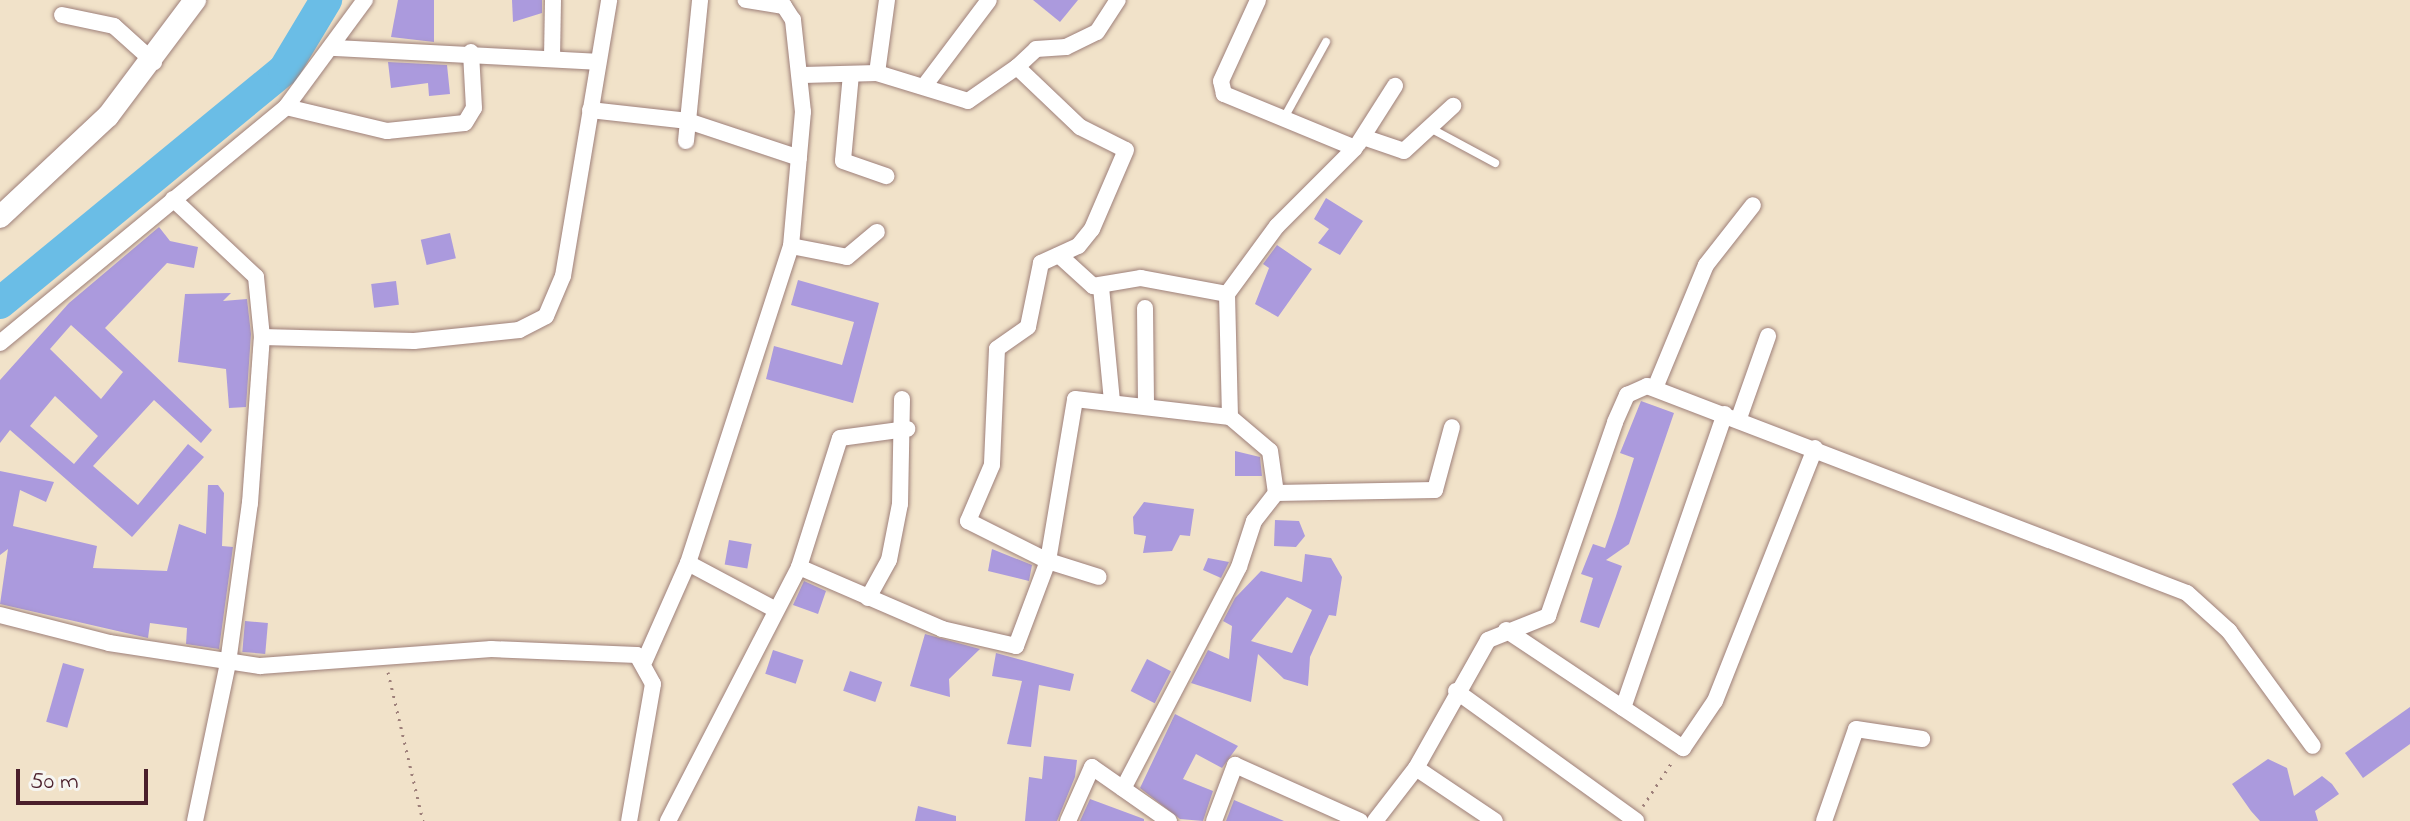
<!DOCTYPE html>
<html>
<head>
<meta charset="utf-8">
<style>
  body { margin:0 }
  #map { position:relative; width:2410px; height:821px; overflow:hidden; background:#f1e2c9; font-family:"Indie Flower",sans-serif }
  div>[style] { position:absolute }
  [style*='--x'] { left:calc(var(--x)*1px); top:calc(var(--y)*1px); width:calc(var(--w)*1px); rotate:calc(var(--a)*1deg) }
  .river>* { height:32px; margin:-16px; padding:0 16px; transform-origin:16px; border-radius:16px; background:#6abde6 }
  .building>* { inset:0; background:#ab9add; transform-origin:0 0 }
  .path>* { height:3px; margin-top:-1.5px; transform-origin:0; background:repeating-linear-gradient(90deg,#9e807a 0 2px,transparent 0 8px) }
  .roads { filter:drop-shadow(0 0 2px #9e807a) drop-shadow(0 0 2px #9e807a) }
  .lane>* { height:8px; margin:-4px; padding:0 4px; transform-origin:4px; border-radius:4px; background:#fff }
  .street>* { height:16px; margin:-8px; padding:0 8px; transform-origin:8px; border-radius:8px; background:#fff }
  .secondary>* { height:22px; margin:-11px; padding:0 11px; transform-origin:11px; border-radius:11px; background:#fff }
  span { translate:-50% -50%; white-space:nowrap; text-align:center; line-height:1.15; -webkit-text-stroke:8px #f6f6f2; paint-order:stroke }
  .scale { position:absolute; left:16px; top:769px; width:132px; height:36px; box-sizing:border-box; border:4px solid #4a1f2b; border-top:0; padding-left:10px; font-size:24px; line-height:28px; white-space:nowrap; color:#4a1f2b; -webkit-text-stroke:6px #f6f6f2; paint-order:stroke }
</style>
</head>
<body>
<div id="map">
  <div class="river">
    <div style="--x:0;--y:303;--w:367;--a:-39.4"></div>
    <div style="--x:284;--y:70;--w:82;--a:-59"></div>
  </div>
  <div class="building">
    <div style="clip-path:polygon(398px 0,434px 0,434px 42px,391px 37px)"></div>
    <div style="clip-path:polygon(512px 0,542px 0,542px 13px,513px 22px)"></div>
    <div style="clip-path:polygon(1033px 0,1078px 0,1060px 22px)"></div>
    <div style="clip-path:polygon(388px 62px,447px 65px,450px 94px,429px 96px,428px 83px,391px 88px)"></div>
    <div style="clip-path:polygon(1326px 198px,1363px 221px,1340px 255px,1318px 243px,1329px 229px,1314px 219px)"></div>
    <div style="clip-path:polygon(evenodd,159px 227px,170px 241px,198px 247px,194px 268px,167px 263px,105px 328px,212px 430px,201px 443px,154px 400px,93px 466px,138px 505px,188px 444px,204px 457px,132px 537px,10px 430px,0 443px,0 380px,69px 303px,159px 227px,71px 325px,123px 372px,101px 399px,50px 349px,71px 325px,159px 227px,55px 396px,98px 436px,74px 464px,30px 426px,55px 396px)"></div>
    <div style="left:450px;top:233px;width:26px;height:30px;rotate:77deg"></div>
    <div style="clip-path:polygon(1277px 245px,1312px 269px,1278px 317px,1255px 304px,1269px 268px,1263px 264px)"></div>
    <div style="clip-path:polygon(798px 280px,879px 303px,853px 403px,766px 379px,774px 346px,842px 365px,854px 322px,791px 305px)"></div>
    <div style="left:396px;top:281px;width:24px;height:25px;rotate:83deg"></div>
    <div style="clip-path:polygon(231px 293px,223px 301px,247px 299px,251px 334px,246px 407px,229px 408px,226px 369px,178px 362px,185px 294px)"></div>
    <div style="clip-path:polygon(1641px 401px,1674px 413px,1629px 544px,1606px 560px,1622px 566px,1599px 628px,1580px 622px,1593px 578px,1581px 574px,1593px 544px,1605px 548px,1616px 516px,1634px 458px,1620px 453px)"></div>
    <div style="clip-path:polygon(1235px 451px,1260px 457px,1262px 476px,1235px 476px)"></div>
    <div style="clip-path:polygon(0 471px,54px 482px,46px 502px,20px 490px,13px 526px,97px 546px,93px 568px,167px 571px,179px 524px,206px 534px,208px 485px,218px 485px,224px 493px,222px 546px,233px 547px,219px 649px,186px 644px,187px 628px,150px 623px,148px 638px,0 604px,8px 549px,0 555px)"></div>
    <div style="clip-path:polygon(1144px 502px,1194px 509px,1190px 536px,1180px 535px,1172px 551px,1143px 553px,1146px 536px,1134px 534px,1133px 517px)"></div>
    <div style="clip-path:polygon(1275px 520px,1299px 521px,1305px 536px,1296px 547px,1274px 546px)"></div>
    <div style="left:729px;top:540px;width:23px;height:25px;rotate:10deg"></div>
    <div style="clip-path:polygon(992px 549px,1032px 565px,1029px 581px,988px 571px)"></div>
    <div style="clip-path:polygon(evenodd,1305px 554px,1331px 558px,1342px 577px,1336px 616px,1329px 615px,1310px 657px,1308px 686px,1284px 679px,1258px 654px,1251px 702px,1191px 683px,1208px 650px,1229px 659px,1232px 626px,1223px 621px,1235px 598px,1261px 571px,1302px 582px,1305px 554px,1287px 597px,1312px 610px,1292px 653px,1251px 641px,1287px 597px)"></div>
    <div style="clip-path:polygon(1208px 558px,1229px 562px,1221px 578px,1203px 570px)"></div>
    <div style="clip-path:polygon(804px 581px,826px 591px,818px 614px,793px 605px)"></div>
    <div style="left:245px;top:621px;width:23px;height:31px;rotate:5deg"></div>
    <div style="clip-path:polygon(925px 634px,980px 649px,949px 679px,950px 697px,910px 686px)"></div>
    <div style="left:773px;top:650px;width:32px;height:25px;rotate:18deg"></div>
    <div style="clip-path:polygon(996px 653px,1074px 674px,1070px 691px,1039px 685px,1031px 747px,1007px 744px,1022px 681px,992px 676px)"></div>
    <div style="left:1147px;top:659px;width:27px;height:36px;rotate:27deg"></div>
    <div style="left:63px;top:663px;width:22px;height:61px;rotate:16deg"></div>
    <div style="left:850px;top:671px;width:34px;height:21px;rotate:19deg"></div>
    <div style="clip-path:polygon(2410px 707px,2410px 744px,2363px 778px,2345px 753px)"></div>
    <div style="clip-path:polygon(1175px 714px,1238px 746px,1222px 768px,1196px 754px,1183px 779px,1213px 791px,1203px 821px,1180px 819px,1140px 788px)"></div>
    <div style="clip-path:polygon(1044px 756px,1077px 760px,1075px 777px,1057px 821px,1025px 821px,1029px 777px,1042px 779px)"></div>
    <div style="clip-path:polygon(2268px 759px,2287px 768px,2294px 796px,2322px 776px,2332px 784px,2339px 794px,2315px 811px,2318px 821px,2260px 821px,2251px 811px,2232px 784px)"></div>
    <div style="clip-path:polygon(1090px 799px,1144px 819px,1144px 821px,1080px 821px)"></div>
    <div style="clip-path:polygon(1234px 800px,1284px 821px,1226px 821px)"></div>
    <div style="clip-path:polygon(918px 806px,956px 816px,956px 821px,915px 821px)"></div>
  </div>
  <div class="path">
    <div style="--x:388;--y:672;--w:153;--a:76.8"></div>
    <div style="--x:1643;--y:806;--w:53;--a:-56.6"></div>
  </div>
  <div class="roads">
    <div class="lane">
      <div style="--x:1284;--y:118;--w:87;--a:-61.1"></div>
      <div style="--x:1430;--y:128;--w:74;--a:28.3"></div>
    </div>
    <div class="street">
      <div style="--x:62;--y:15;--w:53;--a:11.9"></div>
      <div style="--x:114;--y:26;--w:54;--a:42"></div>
      <div style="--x:334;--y:48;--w:264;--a:3"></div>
      <div style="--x:552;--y:58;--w:58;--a:-89"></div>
      <div style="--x:1017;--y:67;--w:26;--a:-43"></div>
      <div style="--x:1036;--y:49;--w:30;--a:-4"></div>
      <div style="--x:1066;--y:47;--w:34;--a:-26"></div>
      <div style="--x:1097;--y:32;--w:38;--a:-57"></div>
      <div style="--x:877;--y:73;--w:74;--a:-82.2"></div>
      <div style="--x:851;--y:74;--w:87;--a:95.3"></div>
      <div style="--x:843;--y:161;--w:46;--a:19.2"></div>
      <div style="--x:803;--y:75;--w:74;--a:-1.5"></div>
      <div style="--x:877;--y:73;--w:95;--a:17.1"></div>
      <div style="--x:968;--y:101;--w:60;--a:-34.8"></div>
      <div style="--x:1017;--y:67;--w:87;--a:43.6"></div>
      <div style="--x:1080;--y:127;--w:51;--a:26.6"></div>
      <div style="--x:1126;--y:150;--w:86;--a:113.3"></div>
      <div style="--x:1092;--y:229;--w:22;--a:129"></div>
      <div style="--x:1078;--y:246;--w:41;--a:155.3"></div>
      <div style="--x:1041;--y:263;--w:65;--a:101.5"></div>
      <div style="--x:1028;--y:327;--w:38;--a:145"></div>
      <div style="--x:997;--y:349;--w:116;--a:92.5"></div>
      <div style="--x:992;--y:465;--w:61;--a:113.2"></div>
      <div style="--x:968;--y:521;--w:89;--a:26.6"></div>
      <div style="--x:1048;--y:561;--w:164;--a:-80.5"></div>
      <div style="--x:1075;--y:399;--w:156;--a:6.6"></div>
      <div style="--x:1230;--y:417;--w:52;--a:40.4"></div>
      <div style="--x:1270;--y:451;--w:42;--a:81.9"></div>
      <div style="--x:1276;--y:493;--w:36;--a:128"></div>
      <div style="--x:1254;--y:521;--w:48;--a:108.1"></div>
      <div style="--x:1239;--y:567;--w:250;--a:117.6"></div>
      <div style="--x:925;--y:85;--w:106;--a:-53"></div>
      <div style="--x:286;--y:107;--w:104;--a:13.4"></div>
      <div style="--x:387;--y:131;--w:78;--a:-5.9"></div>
      <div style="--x:465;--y:123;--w:17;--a:-59"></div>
      <div style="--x:474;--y:108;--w:56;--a:-93.1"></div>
      <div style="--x:590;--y:110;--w:99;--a:6.4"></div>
      <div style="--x:688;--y:121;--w:117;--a:18.4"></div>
      <div style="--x:1363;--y:137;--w:43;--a:18.9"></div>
      <div style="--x:1404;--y:151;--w:67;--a:-42.6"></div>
      <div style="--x:686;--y:141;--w:142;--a:-84.3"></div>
      <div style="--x:1358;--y:144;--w:69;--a:-57.5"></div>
      <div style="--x:173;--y:199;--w:114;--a:43.2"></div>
      <div style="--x:256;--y:277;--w:60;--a:84.3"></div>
      <div style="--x:791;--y:246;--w:57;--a:11.1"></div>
      <div style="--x:847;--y:257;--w:39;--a:-40"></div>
      <div style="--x:1060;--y:256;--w:45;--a:42.3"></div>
      <div style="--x:1093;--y:286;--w:49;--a:-9.5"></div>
      <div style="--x:1141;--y:278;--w:87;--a:10.5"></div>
      <div style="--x:1101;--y:287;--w:116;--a:84.5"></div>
      <div style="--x:1145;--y:308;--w:97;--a:89.4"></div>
      <div style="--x:0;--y:343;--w:371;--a:-39.5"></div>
      <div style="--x:286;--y:107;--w:133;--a:-53.6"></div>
      <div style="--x:1655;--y:388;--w:133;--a:-67.5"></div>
      <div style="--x:1706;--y:265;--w:76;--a:-51.9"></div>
      <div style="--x:1230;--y:417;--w:123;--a:-91.4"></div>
      <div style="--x:1227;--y:294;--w:84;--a:-53.7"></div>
      <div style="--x:1277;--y:226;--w:110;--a:-45"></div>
      <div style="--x:1355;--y:148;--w:142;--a:-157.6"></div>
      <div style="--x:1224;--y:94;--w:13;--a:-103"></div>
      <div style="--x:1221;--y:81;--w:89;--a:-65.4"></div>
      <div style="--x:1739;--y:418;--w:87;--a:-70.5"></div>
      <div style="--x:1276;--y:493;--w:159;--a:-1.1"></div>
      <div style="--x:1435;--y:490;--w:65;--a:-74.9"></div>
      <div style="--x:688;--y:563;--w:98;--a:28.1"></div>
      <div style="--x:799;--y:567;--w:156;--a:23.4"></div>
      <div style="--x:942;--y:629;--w:76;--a:12.9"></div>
      <div style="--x:1016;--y:646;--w:91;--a:-69.4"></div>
      <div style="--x:1048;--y:561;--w:53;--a:17.4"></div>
      <div style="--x:868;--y:598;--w:43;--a:-61.1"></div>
      <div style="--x:889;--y:560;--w:57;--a:-78.9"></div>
      <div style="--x:900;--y:504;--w:105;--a:-88.9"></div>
      <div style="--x:0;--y:615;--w:113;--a:14.4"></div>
      <div style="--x:109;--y:643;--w:153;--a:8.7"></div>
      <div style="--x:260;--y:666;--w:232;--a:-4.2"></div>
      <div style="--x:491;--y:649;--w:146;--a:2.4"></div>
      <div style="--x:637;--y:655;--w:33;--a:61"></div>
      <div style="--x:653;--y:684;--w:139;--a:99.9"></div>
      <div style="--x:1506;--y:630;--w:213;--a:33.7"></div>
      <div style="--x:1683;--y:748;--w:57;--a:-55.8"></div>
      <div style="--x:1715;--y:701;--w:272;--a:-68.4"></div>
      <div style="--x:645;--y:660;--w:106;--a:-66.1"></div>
      <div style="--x:688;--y:563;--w:333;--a:-72"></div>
      <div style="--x:791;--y:246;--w:135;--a:-84.9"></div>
      <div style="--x:803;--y:112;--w:93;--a:-96.2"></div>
      <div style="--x:793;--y:20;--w:17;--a:-123"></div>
      <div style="--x:784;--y:6;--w:39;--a:-171"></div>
      <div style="--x:1456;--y:691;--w:222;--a:35.8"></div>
      <div style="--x:1623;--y:708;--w:311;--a:-70.9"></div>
      <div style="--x:1416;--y:768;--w:95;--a:33.9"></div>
      <div style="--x:195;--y:821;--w:161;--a:-78.2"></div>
      <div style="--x:228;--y:663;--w:162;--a:-82.2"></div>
      <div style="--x:250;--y:503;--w:166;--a:-85.9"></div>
      <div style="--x:262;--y:337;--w:152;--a:1.5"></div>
      <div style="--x:414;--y:341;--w:106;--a:-6"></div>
      <div style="--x:519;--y:330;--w:30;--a:-27"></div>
      <div style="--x:546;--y:316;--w:43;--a:-67"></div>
      <div style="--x:563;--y:276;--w:280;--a:-80.5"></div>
      <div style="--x:668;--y:821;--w:286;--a:-62.7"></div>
      <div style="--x:799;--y:567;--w:135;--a:-72.4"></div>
      <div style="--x:840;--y:438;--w:68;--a:-7.7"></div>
      <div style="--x:1068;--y:821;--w:59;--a:-66"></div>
      <div style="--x:1092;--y:767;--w:94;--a:35"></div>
      <div style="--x:1214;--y:821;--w:60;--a:-69.4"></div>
      <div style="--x:1235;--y:765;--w:137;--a:24.1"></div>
      <div style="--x:1375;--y:821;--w:67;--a:-52.3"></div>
      <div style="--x:1416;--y:768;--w:147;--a:-60.6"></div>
      <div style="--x:1488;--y:640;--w:65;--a:-21.8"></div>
      <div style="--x:1548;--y:616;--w:205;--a:-70.9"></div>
      <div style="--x:1615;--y:422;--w:30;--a:-66"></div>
      <div style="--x:1627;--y:395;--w:22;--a:-24"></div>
      <div style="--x:1647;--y:386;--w:578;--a:20.97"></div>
      <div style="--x:2187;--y:593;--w:57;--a:42.1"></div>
      <div style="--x:2229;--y:631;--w:142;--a:53.9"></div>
      <div style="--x:1824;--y:821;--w:97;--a:-70.8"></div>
      <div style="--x:1856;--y:729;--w:67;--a:8.6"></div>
    </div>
    <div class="secondary">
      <div style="--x:0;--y:217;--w:148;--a:-43.1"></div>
      <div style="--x:108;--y:116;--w:145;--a:-53.1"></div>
    </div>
  </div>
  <div class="scale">50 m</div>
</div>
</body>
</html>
